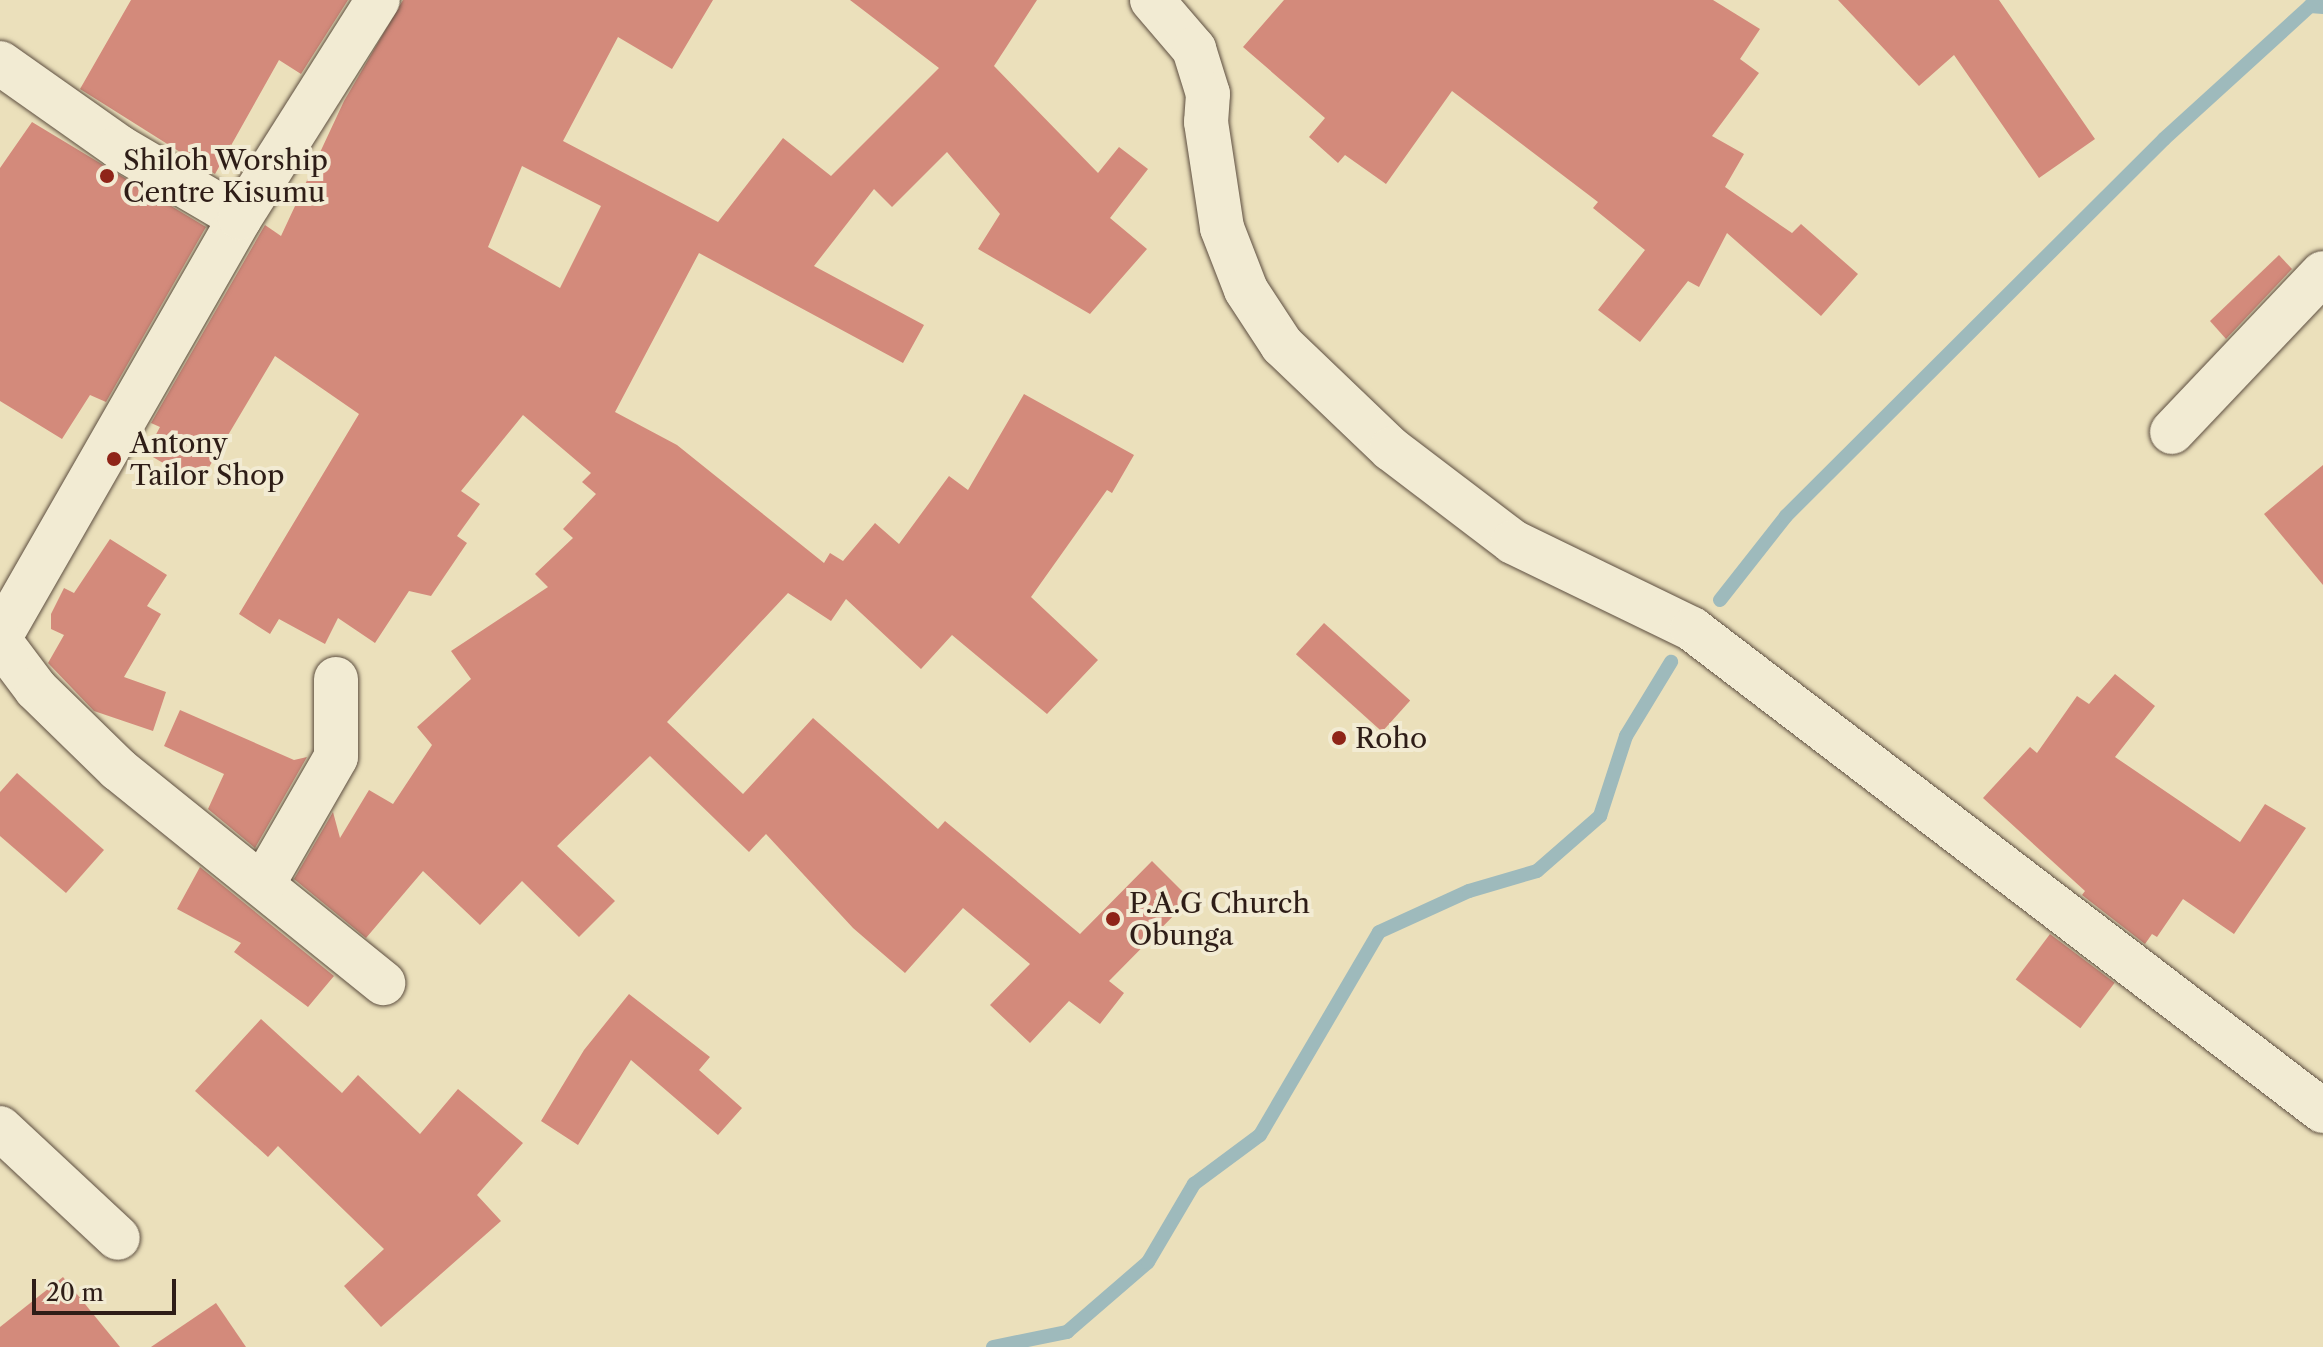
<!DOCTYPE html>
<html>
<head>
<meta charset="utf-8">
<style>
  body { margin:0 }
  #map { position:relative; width:2323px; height:1347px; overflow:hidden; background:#ebe0bb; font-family:"Libre Caslon Text",serif }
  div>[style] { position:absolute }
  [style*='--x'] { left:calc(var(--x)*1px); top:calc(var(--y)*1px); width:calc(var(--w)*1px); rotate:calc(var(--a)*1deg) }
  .stream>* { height:14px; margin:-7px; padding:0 7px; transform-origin:7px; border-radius:7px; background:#9ebabc }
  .building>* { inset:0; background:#d38a7b; transform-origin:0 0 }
  .roads { filter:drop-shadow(0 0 2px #5d4e40) drop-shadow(0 0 2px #5d4e40) }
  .minor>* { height:44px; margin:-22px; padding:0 22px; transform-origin:22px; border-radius:22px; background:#f2ebd3 }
  .dots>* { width:22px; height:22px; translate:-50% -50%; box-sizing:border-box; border:4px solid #f2ebd3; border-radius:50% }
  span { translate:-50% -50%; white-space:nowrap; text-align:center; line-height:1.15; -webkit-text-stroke:8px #f2ebd3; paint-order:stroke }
  .poi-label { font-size:28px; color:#2e1d17 }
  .left { translate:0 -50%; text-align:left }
  .scale { position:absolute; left:32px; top:1279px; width:144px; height:36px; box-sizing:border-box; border:4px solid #2e1d17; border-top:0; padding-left:10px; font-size:24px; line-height:28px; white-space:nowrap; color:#2e1d17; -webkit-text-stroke:6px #f2ebd3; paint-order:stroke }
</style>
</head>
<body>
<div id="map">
  <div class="stream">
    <div style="--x:1720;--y:600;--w:107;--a:-51.8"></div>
    <div style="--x:1786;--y:516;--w:534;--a:-44.92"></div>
    <div style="--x:2164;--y:139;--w:197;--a:-42.3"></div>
    <div style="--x:2310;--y:6;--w:13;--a:4"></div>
    <div style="--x:993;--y:1347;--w:76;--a:-11.5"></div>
    <div style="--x:1067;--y:1332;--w:107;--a:-40.8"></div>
    <div style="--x:1148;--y:1262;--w:91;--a:-59.5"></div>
    <div style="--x:1194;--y:1184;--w:82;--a:-36.6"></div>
    <div style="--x:1260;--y:1135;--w:235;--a:-59.6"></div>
    <div style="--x:1379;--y:932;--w:99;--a:-24.5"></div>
    <div style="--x:1469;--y:891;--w:71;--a:-16.4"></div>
    <div style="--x:1537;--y:871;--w:84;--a:-41.1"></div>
    <div style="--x:1600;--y:816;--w:84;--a:-72"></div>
    <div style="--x:1626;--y:736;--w:87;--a:-58.7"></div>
  </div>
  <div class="building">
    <div style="clip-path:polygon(131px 0,348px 0,301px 74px,279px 60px,215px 174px,80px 89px)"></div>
    <div style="clip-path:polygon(evenodd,403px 0,713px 0,672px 69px,618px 37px,563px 141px,718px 222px,783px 138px,831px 176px,939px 68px,850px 0,1037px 0,994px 66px,1098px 173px,1119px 147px,1148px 169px,1110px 218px,1147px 249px,1090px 314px,978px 249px,1000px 214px,947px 152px,892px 207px,874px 189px,814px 266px,924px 325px,903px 363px,699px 253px,615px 412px,677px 445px,824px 563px,830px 553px,843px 561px,875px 523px,899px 544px,949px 476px,968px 490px,1024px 394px,1134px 455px,1112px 493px,1107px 490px,1031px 597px,1098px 660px,1047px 714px,952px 635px,921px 669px,846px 599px,831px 621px,788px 593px,667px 722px,743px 794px,813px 718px,938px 829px,945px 821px,1080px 934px,1152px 861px,1190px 899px,1109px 981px,1124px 993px,1100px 1024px,1069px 1001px,1030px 1043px,990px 1005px,1030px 964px,963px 908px,905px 973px,853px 928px,766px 834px,749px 852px,650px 756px,557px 846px,615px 901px,579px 937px,522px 881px,480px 925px,423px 871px,366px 938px,294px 879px,333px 812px,340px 838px,369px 790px,393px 804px,432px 745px,417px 727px,471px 679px,451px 651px,548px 587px,535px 574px,573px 538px,563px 529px,596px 494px,582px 482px,591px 473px,523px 415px,461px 491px,480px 504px,457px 536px,467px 543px,431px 596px,409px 591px,375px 643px,338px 618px,325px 644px,279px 619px,270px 634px,239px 614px,359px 414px,275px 356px,199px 484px,146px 453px,160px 427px,151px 423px,265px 225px,281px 236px,344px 101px,403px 0,522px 166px,601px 206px,560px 288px,488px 247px,522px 166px)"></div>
    <div style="clip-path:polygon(1284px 0,1713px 0,1760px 29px,1740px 59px,1759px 73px,1712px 136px,1744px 154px,1725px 187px,1792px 233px,1801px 224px,1858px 274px,1821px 316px,1727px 233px,1699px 287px,1688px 281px,1640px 342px,1598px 310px,1645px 250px,1593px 208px,1598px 202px,1452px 91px,1386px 184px,1345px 155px,1338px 163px,1309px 137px,1325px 118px,1243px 47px)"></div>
    <div style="clip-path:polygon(1838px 0,1999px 0,2095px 139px,2039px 178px,1954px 55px,1919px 86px)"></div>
    <div style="clip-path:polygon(32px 122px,206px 227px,106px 402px,90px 395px,62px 439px,0 401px,0 168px)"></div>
    <div style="clip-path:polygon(2279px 255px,2292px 269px,2226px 339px,2210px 321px)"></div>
    <div style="clip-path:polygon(2323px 465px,2323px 585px,2264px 514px)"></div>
    <div style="clip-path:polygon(110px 539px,167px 575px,147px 606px,161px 614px,124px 677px,166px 692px,153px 731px,94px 711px,48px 663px,64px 635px,51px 629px,51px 614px,64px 588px,74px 593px)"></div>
    <div style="left:1324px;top:623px;width:116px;height:42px;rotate:42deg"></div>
    <div style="clip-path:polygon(2115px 674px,2155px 706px,2115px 757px,2240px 842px,2265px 804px,2306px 828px,2234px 934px,2183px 899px,2157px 937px,2152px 934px,2145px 944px,2082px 895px,2085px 891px,1983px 798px,2030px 747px,2037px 753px,2077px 696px,2089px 704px)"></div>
    <div style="clip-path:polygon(180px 710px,294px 760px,307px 757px,255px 848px,208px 809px,224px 774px,164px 746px)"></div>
    <div style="clip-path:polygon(17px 773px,104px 850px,66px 893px,0 836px,0 792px)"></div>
    <div style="clip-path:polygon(200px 867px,334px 976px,308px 1007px,234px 952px,241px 943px,177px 909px)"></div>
    <div style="left:2050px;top:934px;width:81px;height:57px;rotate:37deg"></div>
    <div style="clip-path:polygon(629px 994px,710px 1057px,699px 1070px,742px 1108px,718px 1135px,631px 1060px,578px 1145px,541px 1121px,584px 1050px)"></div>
    <div style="clip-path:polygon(261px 1019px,342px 1093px,358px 1075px,420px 1134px,458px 1089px,523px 1143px,477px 1195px,501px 1221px,381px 1327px,344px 1286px,384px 1249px,278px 1146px,268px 1157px,195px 1091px)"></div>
    <div style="clip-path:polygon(63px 1277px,120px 1347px,0 1347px,0 1327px)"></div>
    <div style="clip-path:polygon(216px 1303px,246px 1347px,151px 1347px)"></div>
  </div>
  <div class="roads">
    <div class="minor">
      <div style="--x:1152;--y:0;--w:65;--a:49.4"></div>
      <div style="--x:1194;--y:49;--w:47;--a:72.7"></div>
      <div style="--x:1208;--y:94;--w:28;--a:94"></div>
      <div style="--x:1206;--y:122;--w:107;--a:81.4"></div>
      <div style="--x:1222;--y:228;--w:66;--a:68.8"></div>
      <div style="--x:1246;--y:290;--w:66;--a:56.8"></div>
      <div style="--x:1282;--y:345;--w:151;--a:43.7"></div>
      <div style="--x:1391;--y:449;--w:153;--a:37.3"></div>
      <div style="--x:1513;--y:542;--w:199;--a:25.9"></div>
      <div style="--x:1692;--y:629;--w:794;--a:37.38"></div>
      <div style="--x:0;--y:63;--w:146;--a:35.2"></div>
      <div style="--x:119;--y:147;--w:140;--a:30.4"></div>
      <div style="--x:2172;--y:432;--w:219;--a:-46.5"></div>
      <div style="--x:0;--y:637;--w:483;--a:-60.2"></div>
      <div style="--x:240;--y:218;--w:258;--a:-57.7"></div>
      <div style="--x:0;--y:641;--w:60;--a:53.1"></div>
      <div style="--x:36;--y:689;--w:115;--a:44.3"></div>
      <div style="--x:118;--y:769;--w:341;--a:38.9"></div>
      <div style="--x:263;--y:884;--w:146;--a:-60.1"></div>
      <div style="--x:336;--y:757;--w:78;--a:-90"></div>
      <div style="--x:0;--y:1128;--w:161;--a:43"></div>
    </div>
  </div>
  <div class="dots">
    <div style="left:107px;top:176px;background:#8f2418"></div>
    <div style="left:114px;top:459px;background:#8f2418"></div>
    <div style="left:1339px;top:738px;background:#8f2418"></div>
    <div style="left:1113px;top:919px;background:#8f2418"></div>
  </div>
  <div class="poi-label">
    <span class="left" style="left:123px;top:176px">Shiloh Worship<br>Centre Kisumu</span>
    <span class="left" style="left:130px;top:459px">Antony<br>Tailor Shop</span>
    <span class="left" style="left:1355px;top:738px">Roho</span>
    <span class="left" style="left:1129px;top:919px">P.A.G Church<br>Obunga</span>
  </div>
  <div class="scale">20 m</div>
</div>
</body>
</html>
